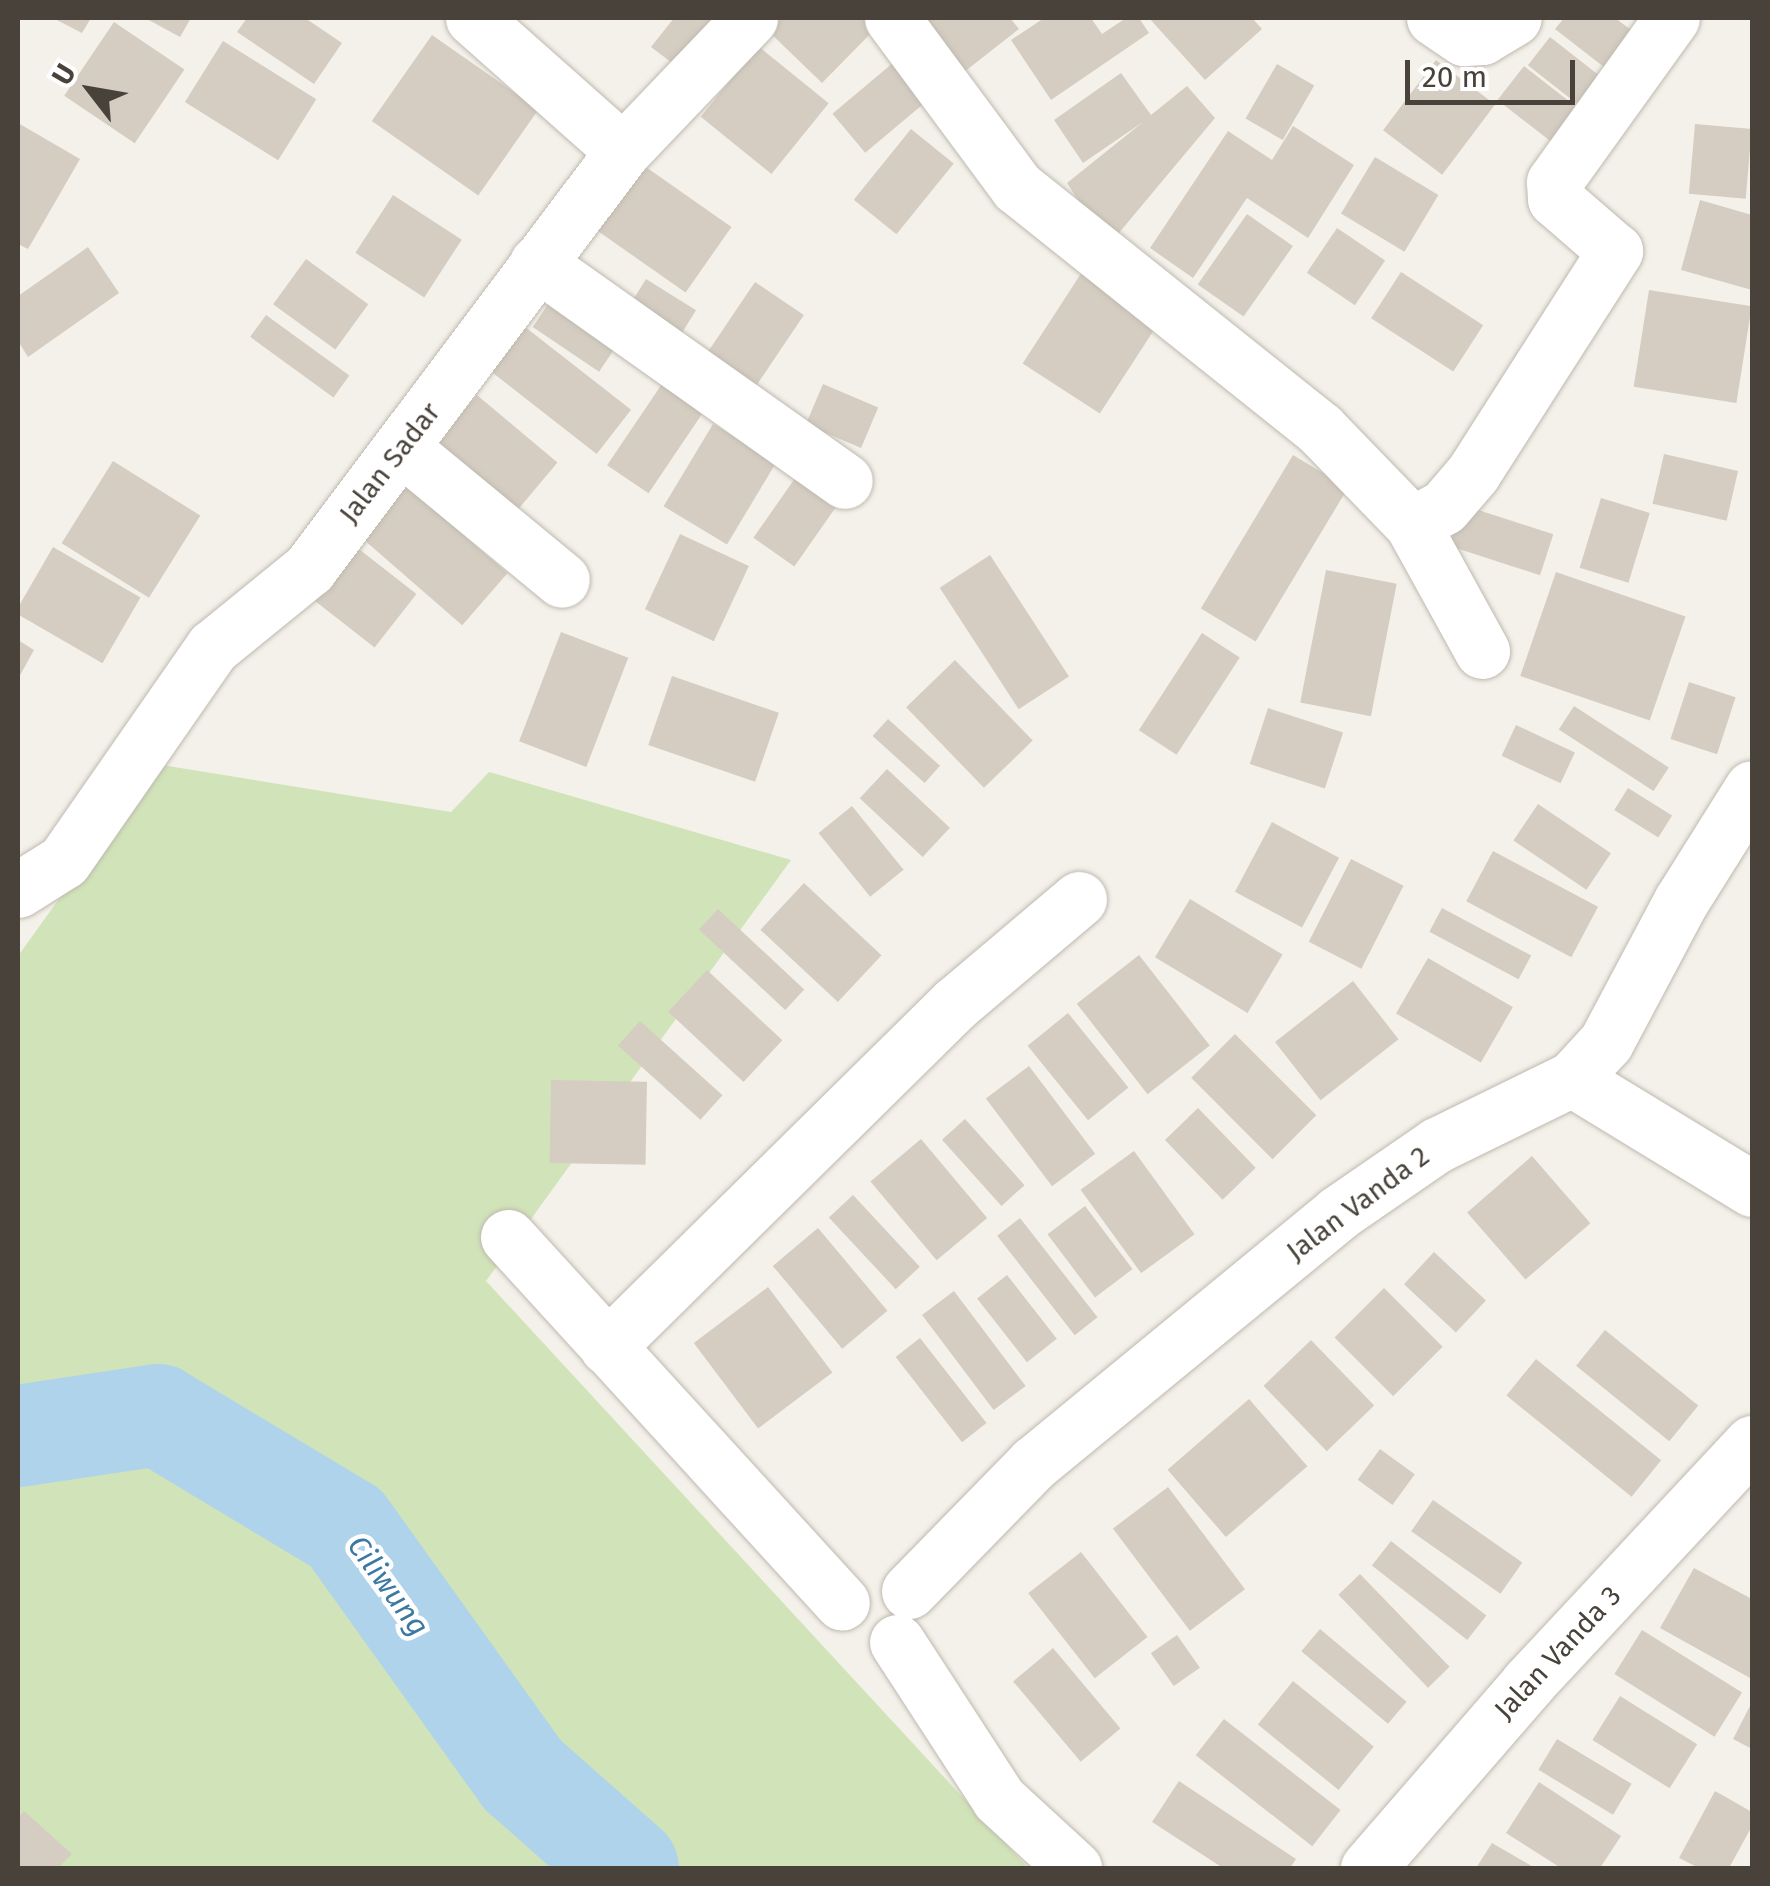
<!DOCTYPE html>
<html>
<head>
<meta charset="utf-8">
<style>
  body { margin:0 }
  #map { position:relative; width:1770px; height:1886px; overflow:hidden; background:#f4f1eb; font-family:"Fira Sans",sans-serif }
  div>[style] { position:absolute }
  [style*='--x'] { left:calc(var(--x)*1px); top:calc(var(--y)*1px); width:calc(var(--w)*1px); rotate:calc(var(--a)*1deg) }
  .green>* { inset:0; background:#d1e4b9 }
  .river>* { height:102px; margin:-51px; padding:0 51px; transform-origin:51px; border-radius:51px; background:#afd3ea }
  .building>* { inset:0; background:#d5cdc2; transform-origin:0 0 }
  .roads { filter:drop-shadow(0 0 2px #bfb9af) drop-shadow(0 0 2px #bfb9af) }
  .street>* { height:55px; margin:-27.5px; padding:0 27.5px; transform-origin:27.5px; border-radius:27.5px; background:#fff }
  span { translate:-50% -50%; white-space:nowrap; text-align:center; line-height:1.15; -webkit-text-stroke:9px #fff; paint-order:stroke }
  .street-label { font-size:28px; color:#48423a }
  .water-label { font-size:30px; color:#3b79a2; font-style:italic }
  .frame { position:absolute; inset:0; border:20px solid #48423a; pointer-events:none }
  .north { position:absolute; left:40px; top:40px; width:100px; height:100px; -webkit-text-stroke:8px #fff; paint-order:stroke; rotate:301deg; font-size:28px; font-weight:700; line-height:40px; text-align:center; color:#48423a }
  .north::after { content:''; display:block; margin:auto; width:35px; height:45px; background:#48423a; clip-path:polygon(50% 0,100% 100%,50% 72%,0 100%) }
  .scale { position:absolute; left:1405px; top:60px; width:170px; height:45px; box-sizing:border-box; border:5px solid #48423a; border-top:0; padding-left:12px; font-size:30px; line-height:35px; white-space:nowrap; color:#48423a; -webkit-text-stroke:8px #fff; paint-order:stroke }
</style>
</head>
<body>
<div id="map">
  <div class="green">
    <div style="clip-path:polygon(156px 764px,451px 812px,489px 772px,791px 860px,486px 1281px,1028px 1868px,18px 1868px,18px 956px)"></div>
  </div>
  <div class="river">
    <div style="--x:18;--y:1436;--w:142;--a:-8.5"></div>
    <div style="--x:158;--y:1415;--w:219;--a:31"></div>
    <div style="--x:346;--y:1528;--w:304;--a:54.4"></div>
    <div style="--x:523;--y:1775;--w:140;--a:41.5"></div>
  </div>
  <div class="building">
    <div style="clip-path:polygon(53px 18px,91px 18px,82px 33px)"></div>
    <div style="clip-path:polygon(145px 18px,191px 18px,180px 37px)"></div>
    <div style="clip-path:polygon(247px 18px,305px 18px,342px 43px,314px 84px,237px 32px)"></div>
    <div style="clip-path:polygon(674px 18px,713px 18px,676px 66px,651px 47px)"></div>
    <div style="clip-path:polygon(773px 18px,876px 18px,881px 23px,822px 83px,764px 27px)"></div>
    <div style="clip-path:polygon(913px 18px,1010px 18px,1019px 29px,959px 76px)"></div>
    <div style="clip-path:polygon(1044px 18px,1091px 18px,1102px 34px,1126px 18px,1139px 18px,1149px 33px,1051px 100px,1011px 40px)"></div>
    <div style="clip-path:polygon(1149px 18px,1252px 18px,1262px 29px,1205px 80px)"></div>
    <div style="clip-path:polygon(1564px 18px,1615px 18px,1646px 41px,1618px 78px,1555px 29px)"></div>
    <div style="left:114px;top:22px;width:85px;height:89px;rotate:34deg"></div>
    <div style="left:432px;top:35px;width:130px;height:105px;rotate:35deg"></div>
    <div style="left:1550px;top:37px;width:73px;height:36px;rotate:38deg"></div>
    <div style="left:223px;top:41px;width:110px;height:72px;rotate:32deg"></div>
    <div style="left:758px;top:46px;width:91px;height:91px;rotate:39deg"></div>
    <div style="left:906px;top:52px;width:51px;height:96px;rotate:50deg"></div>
    <div style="left:1436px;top:60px;width:74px;height:88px;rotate:37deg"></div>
    <div style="left:1277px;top:64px;width:43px;height:63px;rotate:30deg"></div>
    <div style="left:1524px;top:66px;width:79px;height:43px;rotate:38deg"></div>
    <div style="clip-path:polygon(1121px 73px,1151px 115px,1187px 86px,1215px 118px,1108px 246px,1067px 183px,1143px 122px,1083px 163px,1054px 120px)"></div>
    <div style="clip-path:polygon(18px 123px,80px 159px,28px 249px,18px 244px)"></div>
    <div style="left:1695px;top:124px;width:57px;height:70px;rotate:5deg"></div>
    <div style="clip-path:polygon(1293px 126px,1354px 165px,1308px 238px,1247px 198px,1193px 278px,1150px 248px,1228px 131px,1272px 160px)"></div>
    <div style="left:911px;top:129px;width:55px;height:91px;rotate:39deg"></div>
    <div style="left:1375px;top:157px;width:74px;height:66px;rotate:31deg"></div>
    <div style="left:643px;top:165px;width:108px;height:80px;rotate:35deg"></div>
    <div style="left:393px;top:195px;width:82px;height:69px;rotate:33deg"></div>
    <div style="clip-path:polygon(1700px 200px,1752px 215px,1752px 290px,1681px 270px)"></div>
    <div style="left:1247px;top:214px;width:56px;height:86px;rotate:35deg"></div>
    <div style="left:1337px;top:228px;width:58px;height:54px;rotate:34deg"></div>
    <div style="clip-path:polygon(88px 247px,119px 293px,28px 357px,18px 341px,18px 296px)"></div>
    <div style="left:306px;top:259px;width:77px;height:56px;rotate:36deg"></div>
    <div style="left:1082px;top:272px;width:92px;height:109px;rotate:33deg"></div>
    <div style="left:1401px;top:272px;width:98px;height:55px;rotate:33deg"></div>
    <div style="left:646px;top:279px;width:59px;height:45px;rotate:32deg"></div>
    <div style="left:755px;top:282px;width:59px;height:85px;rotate:34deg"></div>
    <div style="left:559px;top:288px;width:80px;height:47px;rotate:34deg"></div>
    <div style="left:1649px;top:290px;width:104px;height:98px;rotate:9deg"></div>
    <div style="left:266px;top:315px;width:103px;height:27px;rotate:36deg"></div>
    <div style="left:520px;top:323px;width:141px;height:56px;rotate:38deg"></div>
    <div style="left:668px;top:375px;width:50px;height:109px;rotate:34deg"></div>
    <div style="left:823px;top:384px;width:60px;height:44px;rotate:23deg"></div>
    <div style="left:477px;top:395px;width:105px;height:75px;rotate:40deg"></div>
    <div style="left:713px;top:424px;width:74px;height:96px;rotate:31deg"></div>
    <div style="left:1664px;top:454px;width:76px;height:51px;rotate:13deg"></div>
    <div style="left:1293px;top:455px;width:64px;height:179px;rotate:31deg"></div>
    <div style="left:113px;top:461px;width:103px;height:97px;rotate:32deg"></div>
    <div style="left:805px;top:464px;width:50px;height:90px;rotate:35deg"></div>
    <div style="left:398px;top:478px;width:145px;height:69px;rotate:41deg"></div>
    <div style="left:1601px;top:498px;width:51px;height:73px;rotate:17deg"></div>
    <div style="left:1463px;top:505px;width:95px;height:43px;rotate:18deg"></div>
    <div style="left:680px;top:534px;width:76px;height:83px;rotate:25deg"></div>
    <div style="left:355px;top:546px;width:78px;height:68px;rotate:38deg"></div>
    <div style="left:53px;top:547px;width:101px;height:76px;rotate:30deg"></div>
    <div style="left:990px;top:555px;width:145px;height:60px;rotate:57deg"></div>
    <div style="left:1326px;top:570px;width:72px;height:135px;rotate:11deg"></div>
    <div style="left:1556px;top:572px;width:137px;height:110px;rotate:19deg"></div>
    <div style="left:561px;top:632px;width:72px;height:117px;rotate:21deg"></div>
    <div style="left:1202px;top:633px;width:45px;height:116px;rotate:33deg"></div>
    <div style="clip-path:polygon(18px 640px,34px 650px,18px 679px)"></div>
    <div style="left:955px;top:660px;width:112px;height:68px;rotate:46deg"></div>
    <div style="left:672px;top:676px;width:113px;height:73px;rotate:19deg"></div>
    <div style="left:1689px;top:682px;width:49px;height:60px;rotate:18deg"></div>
    <div style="left:1574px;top:706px;width:113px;height:28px;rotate:33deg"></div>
    <div style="left:1268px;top:708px;width:79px;height:59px;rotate:18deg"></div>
    <div style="left:888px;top:719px;width:70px;height:23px;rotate:42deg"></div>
    <div style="left:1516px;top:725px;width:65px;height:34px;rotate:25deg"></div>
    <div style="left:887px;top:769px;width:86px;height:40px;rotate:43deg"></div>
    <div style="left:1628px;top:788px;width:52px;height:26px;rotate:32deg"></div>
    <div style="left:1538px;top:804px;width:88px;height:44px;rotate:34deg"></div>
    <div style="left:852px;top:806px;width:82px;height:43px;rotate:51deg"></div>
    <div style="left:1272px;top:822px;width:76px;height:79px;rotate:28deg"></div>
    <div style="left:1493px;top:851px;width:119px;height:57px;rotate:28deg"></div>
    <div style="left:1351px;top:859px;width:59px;height:93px;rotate:27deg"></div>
    <div style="left:804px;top:883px;width:106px;height:64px;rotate:43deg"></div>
    <div style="left:1190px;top:899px;width:108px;height:68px;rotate:31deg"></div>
    <div style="left:1442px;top:908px;width:101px;height:27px;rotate:28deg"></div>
    <div style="left:718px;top:909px;width:118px;height:28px;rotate:43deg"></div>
    <div style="left:1139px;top:955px;width:115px;height:79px;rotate:52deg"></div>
    <div style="left:1428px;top:958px;width:98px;height:64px;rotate:30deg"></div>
    <div style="left:707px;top:970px;width:103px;height:57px;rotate:43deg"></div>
    <div style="left:1353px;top:981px;width:74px;height:99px;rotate:52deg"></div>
    <div style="left:1068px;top:1013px;width:96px;height:52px;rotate:51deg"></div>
    <div style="left:640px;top:1021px;width:111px;height:33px;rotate:42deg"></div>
    <div style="left:1235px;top:1034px;width:115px;height:62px;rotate:45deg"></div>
    <div style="left:1029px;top:1066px;width:110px;height:54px;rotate:53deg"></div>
    <div style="left:551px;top:1080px;width:96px;height:83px;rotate:1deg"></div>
    <div style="left:1198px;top:1108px;width:83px;height:46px;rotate:46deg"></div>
    <div style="left:965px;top:1119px;width:89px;height:31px;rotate:48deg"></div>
    <div style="left:921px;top:1139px;width:103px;height:66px;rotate:50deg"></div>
    <div style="left:1134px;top:1151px;width:103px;height:66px;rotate:54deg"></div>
    <div style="left:1532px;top:1156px;width:89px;height:86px;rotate:49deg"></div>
    <div style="left:853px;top:1195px;width:98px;height:33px;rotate:47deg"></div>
    <div style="left:1085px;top:1206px;width:79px;height:47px;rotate:53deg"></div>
    <div style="left:1020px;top:1218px;width:126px;height:29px;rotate:52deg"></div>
    <div style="left:818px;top:1228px;width:108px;height:59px;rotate:50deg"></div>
    <div style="left:1434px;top:1252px;width:71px;height:44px;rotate:43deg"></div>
    <div style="left:1007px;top:1275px;width:81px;height:38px;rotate:52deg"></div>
    <div style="left:768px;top:1287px;width:107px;height:93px;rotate:53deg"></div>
    <div style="left:1384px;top:1288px;width:83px;height:70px;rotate:45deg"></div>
    <div style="left:954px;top:1291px;width:119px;height:40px;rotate:53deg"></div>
    <div style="left:1605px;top:1330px;width:120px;height:46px;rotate:39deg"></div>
    <div style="left:920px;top:1338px;width:108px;height:31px;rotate:52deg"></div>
    <div style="left:1311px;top:1340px;width:91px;height:66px;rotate:46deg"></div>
    <div style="left:1536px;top:1359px;width:161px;height:47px;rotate:39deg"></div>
    <div style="left:1249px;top:1399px;width:89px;height:108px;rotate:49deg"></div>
    <div style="left:1380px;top:1449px;width:43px;height:38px;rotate:36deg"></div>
    <div style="left:1168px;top:1487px;width:128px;height:69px;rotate:53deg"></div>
    <div style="left:1433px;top:1500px;width:109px;height:38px;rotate:35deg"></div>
    <div style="left:1391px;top:1541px;width:121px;height:31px;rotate:38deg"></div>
    <div style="left:1081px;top:1552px;width:108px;height:67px;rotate:52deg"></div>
    <div style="clip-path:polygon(1694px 1568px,1752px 1599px,1750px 1678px,1660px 1628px)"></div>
    <div style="left:1360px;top:1574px;width:129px;height:30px;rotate:46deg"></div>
    <div style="left:1320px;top:1629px;width:113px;height:29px;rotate:40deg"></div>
    <div style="left:1642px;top:1630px;width:118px;height:52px;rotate:32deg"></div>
    <div style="left:1177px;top:1635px;width:40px;height:32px;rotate:55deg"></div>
    <div style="left:1053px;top:1648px;width:105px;height:52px;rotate:50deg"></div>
    <div style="left:1293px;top:1681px;width:104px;height:56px;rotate:39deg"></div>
    <div style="left:1620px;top:1696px;width:91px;height:52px;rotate:32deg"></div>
    <div style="clip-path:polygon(1752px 1702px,1752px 1749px,1733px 1739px)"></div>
    <div style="left:1224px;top:1719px;width:148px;height:46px;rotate:38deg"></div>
    <div style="left:1557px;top:1739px;width:87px;height:36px;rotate:31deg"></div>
    <div style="clip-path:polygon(1179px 1781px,1296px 1859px,1290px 1868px,1223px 1868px,1152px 1822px)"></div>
    <div style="clip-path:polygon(1539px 1782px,1621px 1836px,1600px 1868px,1561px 1868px,1506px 1833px)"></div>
    <div style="clip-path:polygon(1715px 1791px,1752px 1812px,1752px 1826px,1729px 1868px,1699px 1868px,1679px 1858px)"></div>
    <div style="clip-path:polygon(24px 1811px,72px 1854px,58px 1868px,18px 1868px,18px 1818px)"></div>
    <div style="clip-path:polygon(1492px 1843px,1535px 1868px,1476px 1868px)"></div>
  </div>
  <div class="roads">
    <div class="street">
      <div style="--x:473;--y:18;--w:200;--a:41.6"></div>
      <div style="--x:892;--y:18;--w:210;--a:53.5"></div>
      <div style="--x:1017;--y:187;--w:388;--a:38.6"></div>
      <div style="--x:1320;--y:429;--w:132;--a:45.9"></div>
      <div style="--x:1412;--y:524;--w:145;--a:61.1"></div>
      <div style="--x:1434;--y:18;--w:36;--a:34"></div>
      <div style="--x:1464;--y:38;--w:18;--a:-3"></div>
      <div style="--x:1482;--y:37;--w:37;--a:-31"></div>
      <div style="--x:537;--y:263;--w:377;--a:35.3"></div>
      <div style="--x:402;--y:448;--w:207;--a:39.5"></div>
      <div style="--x:1412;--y:524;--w:36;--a:-28"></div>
      <div style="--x:1444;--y:507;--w:45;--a:-49.5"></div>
      <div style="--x:1473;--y:473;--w:264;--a:-57.4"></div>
      <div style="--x:1615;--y:251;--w:79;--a:-139.1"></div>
      <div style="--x:1555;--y:199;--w:17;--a:-93"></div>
      <div style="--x:1554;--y:182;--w:202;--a:-54.3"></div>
      <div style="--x:18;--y:890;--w:54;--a:-32.2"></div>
      <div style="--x:64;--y:861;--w:261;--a:-55.2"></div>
      <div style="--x:213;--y:647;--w:124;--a:-39.1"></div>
      <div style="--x:309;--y:569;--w:523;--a:-53.09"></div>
      <div style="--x:623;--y:151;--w:184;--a:-46.3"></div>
      <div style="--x:1572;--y:1079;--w:211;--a:31.4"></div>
      <div style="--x:508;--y:1237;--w:495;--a:47.6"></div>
      <div style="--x:607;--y:1347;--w:490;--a:-44.6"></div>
      <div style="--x:956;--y:1003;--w:161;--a:-40.2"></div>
      <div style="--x:909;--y:1591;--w:179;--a:-45.7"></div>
      <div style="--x:1034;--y:1463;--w:394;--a:-39.4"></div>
      <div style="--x:1338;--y:1213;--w:120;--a:-34.5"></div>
      <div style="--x:1437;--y:1145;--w:150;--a:-26.1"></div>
      <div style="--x:1572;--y:1079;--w:50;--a:-47.4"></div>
      <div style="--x:1606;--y:1042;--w:160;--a:-62"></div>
      <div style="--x:1681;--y:901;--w:133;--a:-57.9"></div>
      <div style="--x:897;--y:1642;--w:187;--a:57"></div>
      <div style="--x:999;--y:1799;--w:102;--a:42.6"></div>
      <div style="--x:1368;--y:1868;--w:245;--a:-49.1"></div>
      <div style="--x:1528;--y:1683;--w:328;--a:-47"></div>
    </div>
  </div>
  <div class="street-label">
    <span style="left:390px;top:463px;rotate:-52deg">Jalan Sadar</span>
    <span style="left:1358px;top:1204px;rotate:-37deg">Jalan Vanda 2</span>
    <span style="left:1558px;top:1653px;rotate:-47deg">Jalan Vanda 3</span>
  </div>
  <div class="water-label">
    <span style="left:388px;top:1586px;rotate:54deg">Ciliwung</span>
  </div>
  <div class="frame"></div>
  <div class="north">U</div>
  <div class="scale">20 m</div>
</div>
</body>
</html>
